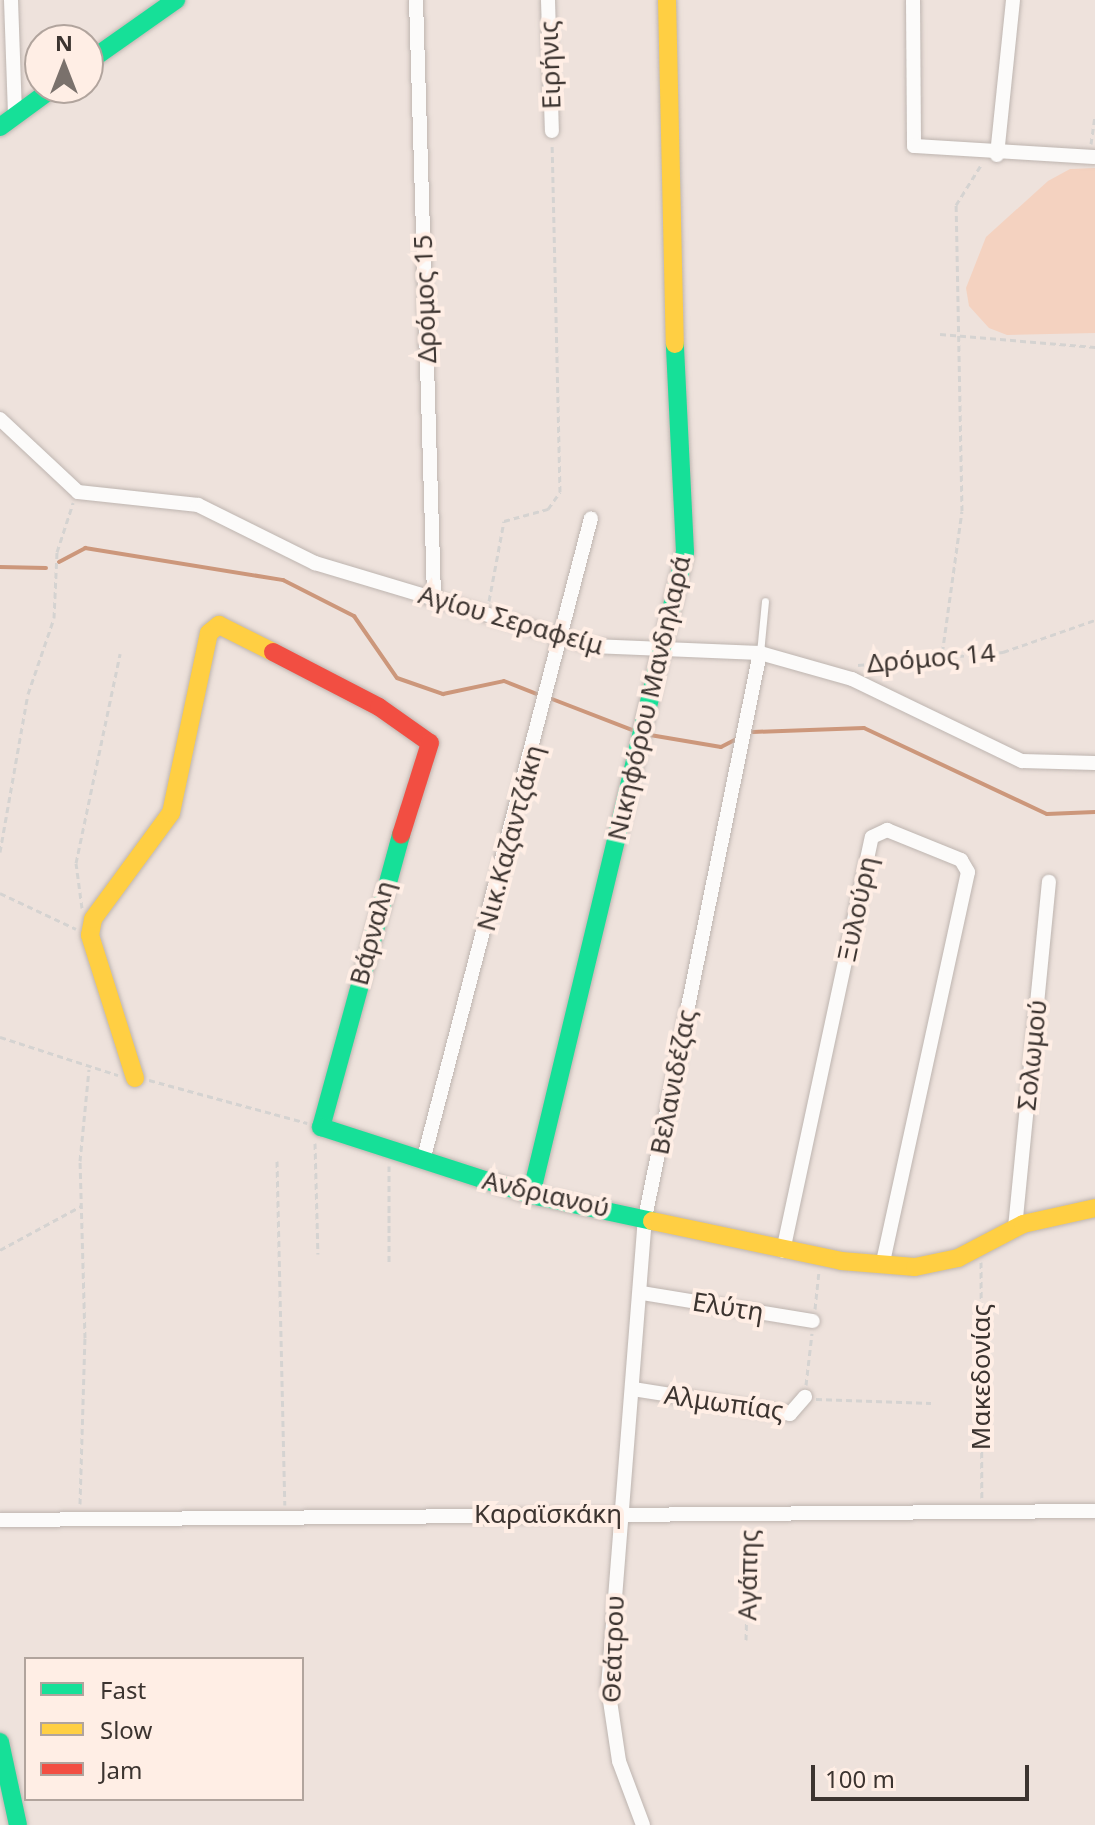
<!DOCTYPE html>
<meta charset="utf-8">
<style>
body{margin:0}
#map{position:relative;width:1095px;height:1825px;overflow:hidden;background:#eee2dc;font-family:"Noto Sans",sans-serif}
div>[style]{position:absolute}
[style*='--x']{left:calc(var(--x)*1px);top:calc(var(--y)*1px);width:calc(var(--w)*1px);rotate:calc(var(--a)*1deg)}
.green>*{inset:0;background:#f4d2c0}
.stream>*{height:4px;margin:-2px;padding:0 2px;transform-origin:2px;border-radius:2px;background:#cc977b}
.path>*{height:3px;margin-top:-1.5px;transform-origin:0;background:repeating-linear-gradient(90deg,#d5d3d1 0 6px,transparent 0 10px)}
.roads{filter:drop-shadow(0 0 2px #beb5b0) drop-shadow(0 0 2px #beb5b0)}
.lane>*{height:7px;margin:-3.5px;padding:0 3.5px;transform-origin:3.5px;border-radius:3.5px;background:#fcfbfa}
.street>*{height:14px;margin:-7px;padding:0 7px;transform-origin:7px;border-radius:7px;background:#fcfbfa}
.fast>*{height:18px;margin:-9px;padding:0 9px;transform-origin:9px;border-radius:9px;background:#16e098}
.slow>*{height:18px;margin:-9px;padding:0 9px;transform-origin:9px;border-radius:9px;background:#ffcf43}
.jam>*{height:18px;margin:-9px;padding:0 9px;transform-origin:9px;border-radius:9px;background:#f24e42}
span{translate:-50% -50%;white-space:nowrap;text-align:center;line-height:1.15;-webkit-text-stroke:8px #ffeee5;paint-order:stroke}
.street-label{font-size:26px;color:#3c3430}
.legend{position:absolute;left:24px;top:1657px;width:280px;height:144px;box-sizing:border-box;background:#ffeee5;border:2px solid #b1a49d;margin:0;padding:10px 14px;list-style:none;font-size:24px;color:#3c3430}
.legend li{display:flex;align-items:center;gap:16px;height:40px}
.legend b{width:40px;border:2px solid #b1a49d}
.north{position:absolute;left:24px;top:24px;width:80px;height:80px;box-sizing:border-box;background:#ffeee5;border:2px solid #b1a49d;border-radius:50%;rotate:0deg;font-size:22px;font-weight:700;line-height:32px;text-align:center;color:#3c3430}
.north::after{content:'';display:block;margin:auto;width:28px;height:36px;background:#7a716c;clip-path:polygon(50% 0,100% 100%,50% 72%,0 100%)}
.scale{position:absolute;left:811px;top:1765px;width:218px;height:36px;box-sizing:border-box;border:4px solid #3c3430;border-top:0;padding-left:10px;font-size:24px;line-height:28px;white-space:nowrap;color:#3c3430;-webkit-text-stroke:6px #ffeee5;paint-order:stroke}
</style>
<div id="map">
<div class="green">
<i style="clip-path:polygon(1095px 168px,1095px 333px,1007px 335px,989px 328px,969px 306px,966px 288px,986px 237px,1048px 181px,1070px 169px)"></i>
</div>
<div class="stream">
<i style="--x:59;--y:562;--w:30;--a:-28"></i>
<i style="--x:85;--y:548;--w:201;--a:9.2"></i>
<i style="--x:283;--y:580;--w:80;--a:26.9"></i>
<i style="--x:354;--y:616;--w:75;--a:55.3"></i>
<i style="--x:397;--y:678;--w:49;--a:19.2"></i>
<i style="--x:443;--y:694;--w:62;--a:-12"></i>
<i style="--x:504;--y:681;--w:41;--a:21.5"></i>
<i style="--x:0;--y:567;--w:46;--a:1.2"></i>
<i style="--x:552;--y:699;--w:89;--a:21.1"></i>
<i style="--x:753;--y:732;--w:111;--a:-2.1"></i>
<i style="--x:864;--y:728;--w:202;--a:25.2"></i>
<i style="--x:1047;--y:814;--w:48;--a:-2.4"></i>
<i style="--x:650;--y:735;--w:72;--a:9.6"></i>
<i style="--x:721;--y:747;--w:18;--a:-27"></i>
</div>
<div class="path">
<i style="--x:1091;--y:144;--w:28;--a:-82"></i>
<i style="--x:940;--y:334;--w:156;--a:4.8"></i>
<i style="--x:489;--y:601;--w:81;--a:-79.4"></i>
<i style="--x:504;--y:521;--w:46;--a:-15.3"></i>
<i style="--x:548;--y:509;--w:21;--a:-55"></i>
<i style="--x:560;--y:492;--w:349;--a:-91.3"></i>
<i style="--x:941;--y:662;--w:152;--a:-82.1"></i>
<i style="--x:962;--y:511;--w:306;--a:-91.1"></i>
<i style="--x:956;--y:205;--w:47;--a:-58"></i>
<i style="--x:858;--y:665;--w:146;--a:-5.1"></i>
<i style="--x:1003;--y:652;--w:97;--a:-19.2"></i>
<i style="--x:0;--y:852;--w:160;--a:-80"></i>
<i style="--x:28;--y:694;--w:80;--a:-71.1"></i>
<i style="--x:54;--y:618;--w:66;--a:-87.4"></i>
<i style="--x:57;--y:552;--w:52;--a:-71.9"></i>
<i style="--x:0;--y:893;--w:84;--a:25.3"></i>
<i style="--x:82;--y:908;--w:45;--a:-97.6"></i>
<i style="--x:76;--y:863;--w:214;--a:-78.1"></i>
<i style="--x:0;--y:1037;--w:124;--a:17.9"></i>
<i style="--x:149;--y:1080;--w:164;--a:15.2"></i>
<i style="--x:315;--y:1143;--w:111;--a:88.5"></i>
<i style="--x:277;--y:1161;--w:344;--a:88.7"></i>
<i style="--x:389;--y:1166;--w:97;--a:90"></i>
<i style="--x:0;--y:1250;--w:92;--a:-28.5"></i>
<i style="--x:981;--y:1262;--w:236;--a:89.8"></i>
<i style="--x:815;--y:1309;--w:36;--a:-84"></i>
<i style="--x:806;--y:1385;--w:52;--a:-83.4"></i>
<i style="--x:816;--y:1399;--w:115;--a:2"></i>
<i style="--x:80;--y:1504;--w:166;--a:-88.3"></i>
<i style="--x:85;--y:1338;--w:177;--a:-91.6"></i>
<i style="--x:80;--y:1161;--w:92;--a:-84.4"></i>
<i style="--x:746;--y:1640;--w:112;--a:-88.5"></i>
</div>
<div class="roads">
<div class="lane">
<i style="--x:760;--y:653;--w:52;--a:-84.5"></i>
</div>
<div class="street">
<i style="--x:11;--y:0;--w:116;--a:88"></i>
<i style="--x:416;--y:0;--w:597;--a:88.27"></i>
<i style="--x:548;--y:0;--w:131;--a:88.3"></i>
<i style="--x:913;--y:0;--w:146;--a:89.6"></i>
<i style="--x:914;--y:146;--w:181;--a:3.5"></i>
<i style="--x:997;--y:155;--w:156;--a:-84.1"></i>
<i style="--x:0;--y:419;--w:107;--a:43.1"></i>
<i style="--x:78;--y:492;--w:121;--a:6.2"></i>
<i style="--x:198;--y:505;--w:131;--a:26.4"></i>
<i style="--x:315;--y:563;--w:289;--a:16.7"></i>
<i style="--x:592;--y:646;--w:168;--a:2.4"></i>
<i style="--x:760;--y:653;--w:96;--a:15.8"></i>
<i style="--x:852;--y:679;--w:189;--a:25.8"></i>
<i style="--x:1022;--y:761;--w:73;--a:1.6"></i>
<i style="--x:424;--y:1157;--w:660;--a:-75.35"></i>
<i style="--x:1015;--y:1228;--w:348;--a:-84.4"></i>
<i style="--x:783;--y:1251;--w:423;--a:-77.9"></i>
<i style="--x:872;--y:837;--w:17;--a:-25"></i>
<i style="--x:887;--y:830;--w:80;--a:22.1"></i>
<i style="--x:961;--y:860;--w:14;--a:60"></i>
<i style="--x:968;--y:872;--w:402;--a:102.3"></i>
<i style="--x:642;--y:1293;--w:173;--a:9.3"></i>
<i style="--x:633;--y:1389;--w:159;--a:9"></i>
<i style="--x:790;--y:1414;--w:23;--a:-49"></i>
<i style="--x:0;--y:1520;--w:1095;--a:-0.47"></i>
<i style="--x:643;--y:1825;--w:68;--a:-110.6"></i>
<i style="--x:619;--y:1761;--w:75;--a:-98.5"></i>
<i style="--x:608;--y:1687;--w:470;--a:-85.5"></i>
<i style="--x:645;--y:1218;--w:577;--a:-78.5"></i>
</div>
<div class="fast">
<i style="--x:88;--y:62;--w:108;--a:-35.2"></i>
<i style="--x:0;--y:127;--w:66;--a:-36.3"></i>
<i style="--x:401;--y:835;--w:303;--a:105.3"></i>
<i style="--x:321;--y:1127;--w:221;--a:17.9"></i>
<i style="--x:531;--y:1195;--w:124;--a:12.1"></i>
<i style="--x:531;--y:1195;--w:661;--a:-76.53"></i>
<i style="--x:685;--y:552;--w:208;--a:-92.8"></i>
<i style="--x:0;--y:1742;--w:85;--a:77.8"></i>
</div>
<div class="slow">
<i style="--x:667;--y:0;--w:344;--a:88.7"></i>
<i style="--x:135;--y:1078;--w:150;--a:-107.5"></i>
<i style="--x:90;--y:935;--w:16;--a:-79"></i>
<i style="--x:93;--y:919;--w:132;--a:-53.7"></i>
<i style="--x:171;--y:813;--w:184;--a:-78.1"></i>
<i style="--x:209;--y:633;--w:13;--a:-39"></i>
<i style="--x:219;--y:625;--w:60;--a:26.6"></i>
<i style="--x:652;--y:1221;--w:193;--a:11.9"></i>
<i style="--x:841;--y:1261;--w:74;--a:4.6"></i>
<i style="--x:915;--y:1267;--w:44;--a:-11.8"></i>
<i style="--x:958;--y:1258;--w:73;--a:-27.6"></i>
<i style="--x:1023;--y:1224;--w:74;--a:-12.5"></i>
</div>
<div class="jam">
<i style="--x:273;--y:652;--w:119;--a:27.4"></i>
<i style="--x:379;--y:707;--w:62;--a:35.2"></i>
<i style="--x:430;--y:743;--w:96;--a:107.5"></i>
</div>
</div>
<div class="street-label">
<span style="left:550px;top:65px;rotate:-92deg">Ειρήνις</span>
<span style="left:425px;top:299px;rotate:-92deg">Δρόμος 15</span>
<span style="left:511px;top:620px;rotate:16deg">Αγίου Σεραφείμ</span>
<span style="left:931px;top:658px;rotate:-5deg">Δρόμος 14</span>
<span style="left:649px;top:698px;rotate:-77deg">Νικηφόρου Μανδηλαρά</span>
<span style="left:510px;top:838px;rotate:-75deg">Νικ.Καζαντζάκη</span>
<span style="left:857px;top:909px;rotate:-78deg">Ξυλούρη</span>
<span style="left:372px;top:933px;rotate:-75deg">Βάρναλη</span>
<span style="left:1032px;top:1055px;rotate:-84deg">Σολωμού</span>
<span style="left:673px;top:1082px;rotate:-79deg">Βελανιδέζας</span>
<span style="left:546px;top:1194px;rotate:13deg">Ανδριανού</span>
<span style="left:728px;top:1307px;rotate:9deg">Ελύτη</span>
<span style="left:981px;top:1377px;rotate:-90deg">Μακεδονίας</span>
<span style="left:724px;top:1403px;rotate:8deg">Αλμωπίας</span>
<span style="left:548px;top:1514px">Καραϊσκάκη</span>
<span style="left:748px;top:1575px;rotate:-89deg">Αγάπης</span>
<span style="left:613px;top:1649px;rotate:-88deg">Θεάτρου</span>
</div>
<ul class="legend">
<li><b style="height:10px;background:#16e098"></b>Fast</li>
<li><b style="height:10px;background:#ffcf43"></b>Slow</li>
<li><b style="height:10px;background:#f24e42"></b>Jam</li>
</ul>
<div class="north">N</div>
<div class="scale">100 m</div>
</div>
